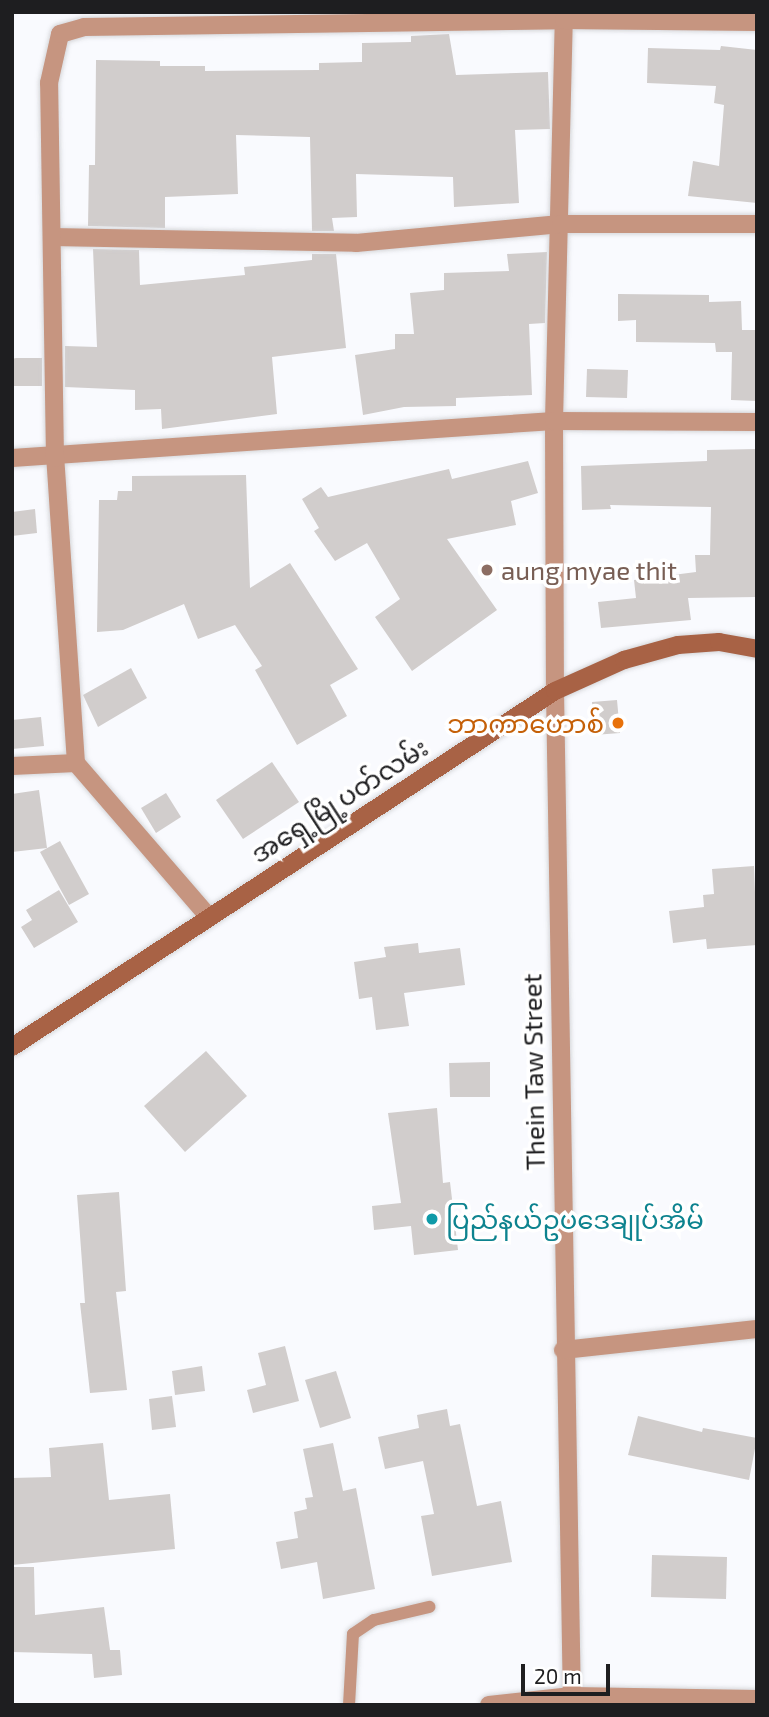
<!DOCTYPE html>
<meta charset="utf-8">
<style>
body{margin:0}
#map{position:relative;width:769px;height:1717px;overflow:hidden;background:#f9fafe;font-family:"Exo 2","Noto Sans Myanmar",sans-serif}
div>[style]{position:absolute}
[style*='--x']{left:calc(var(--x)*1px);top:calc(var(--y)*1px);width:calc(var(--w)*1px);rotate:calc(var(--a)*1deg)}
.building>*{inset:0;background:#d1cdcc}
.roads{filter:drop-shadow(0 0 2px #d6d7da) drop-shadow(0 0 2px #d6d7da)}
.lane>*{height:12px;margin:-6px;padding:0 6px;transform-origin:6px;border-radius:6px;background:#c69580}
.street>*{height:18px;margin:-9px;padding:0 9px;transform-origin:9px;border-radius:9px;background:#c69580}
.secondary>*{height:18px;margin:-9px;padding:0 9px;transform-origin:9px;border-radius:9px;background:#a86245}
.dots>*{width:19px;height:19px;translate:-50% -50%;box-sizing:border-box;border:4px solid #fff;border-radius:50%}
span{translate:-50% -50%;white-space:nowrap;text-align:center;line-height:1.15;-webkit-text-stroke:7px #fff;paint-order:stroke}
.education-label{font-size:26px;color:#785e54}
.left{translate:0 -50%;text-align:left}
.food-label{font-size:26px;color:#c56008}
.right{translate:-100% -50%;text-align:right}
.street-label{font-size:26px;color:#1e1e20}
.culture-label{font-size:26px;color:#0d838f}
.frame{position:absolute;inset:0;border:14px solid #1e1e20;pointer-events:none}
.scale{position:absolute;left:521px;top:1664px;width:89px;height:32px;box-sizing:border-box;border:4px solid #1e1e20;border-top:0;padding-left:9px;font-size:21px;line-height:24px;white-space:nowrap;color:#1e1e20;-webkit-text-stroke:5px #fff;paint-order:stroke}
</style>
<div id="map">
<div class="building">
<i style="clip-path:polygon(449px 34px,456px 75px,548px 72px,550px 129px,515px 130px,519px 203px,454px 207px,453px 177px,356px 174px,357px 217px,332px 218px,334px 231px,312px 231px,310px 137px,236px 135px,238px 194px,165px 197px,165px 228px,88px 226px,89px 165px,95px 165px,96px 60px,160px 61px,160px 66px,205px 66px,205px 71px,319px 70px,319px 63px,362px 62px,362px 43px,411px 42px,411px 36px)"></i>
<i style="clip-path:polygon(721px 46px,757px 50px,757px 203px,688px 196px,693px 161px,719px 166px,724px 105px,714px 103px,716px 86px,647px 83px,648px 48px,720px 50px)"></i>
<i style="clip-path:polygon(93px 249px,139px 250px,140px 285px,245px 275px,244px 267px,312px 260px,312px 254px,336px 254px,346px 348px,272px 357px,277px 414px,162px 429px,161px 409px,135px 410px,135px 390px,65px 387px,65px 346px,97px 347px)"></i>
<i style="clip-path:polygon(547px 252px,545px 323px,529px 324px,532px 395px,456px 398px,456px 406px,404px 407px,363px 415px,355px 355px,395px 349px,395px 334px,414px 334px,410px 293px,444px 290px,444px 273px,509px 271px,507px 254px)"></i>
<i style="clip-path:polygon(618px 294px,709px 295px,709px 302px,741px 301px,742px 330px,757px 330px,757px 401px,731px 400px,732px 352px,716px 352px,715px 343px,636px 342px,636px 320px,618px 321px)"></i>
<i style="clip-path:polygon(16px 358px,42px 358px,42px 386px,12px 386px,12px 359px)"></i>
<i style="clip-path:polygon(587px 369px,628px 370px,627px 398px,586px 397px)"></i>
<i style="clip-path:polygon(757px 449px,757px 597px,688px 598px,691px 620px,601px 628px,598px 602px,636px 598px,634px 580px,696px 572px,695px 555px,710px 555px,711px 507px,610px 505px,611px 509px,582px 510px,581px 466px,707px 461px,707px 450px)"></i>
<i style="clip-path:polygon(528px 461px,538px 493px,511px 501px,516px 525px,447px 539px,497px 610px,412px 671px,375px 617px,400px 599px,367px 543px,335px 561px,314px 531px,319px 528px,302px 499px,321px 487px,328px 497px,449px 469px,452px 479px)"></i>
<i style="clip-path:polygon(246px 475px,250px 588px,290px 563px,358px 669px,330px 685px,347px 716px,297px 745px,255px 670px,262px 666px,235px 625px,198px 639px,184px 604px,123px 630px,97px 632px,99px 500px,117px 500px,118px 491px,132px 491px,132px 476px)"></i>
<i style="clip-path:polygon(35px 509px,37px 533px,12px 536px,12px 512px)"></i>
<i style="clip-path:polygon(131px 668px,147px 698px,98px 727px,83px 695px)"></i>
<i style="clip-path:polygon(617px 700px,620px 733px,594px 735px,592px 702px)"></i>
<i style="clip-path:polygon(41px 717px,44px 746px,12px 749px,12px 720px)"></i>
<i style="clip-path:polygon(272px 762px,299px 802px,243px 839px,216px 800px)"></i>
<i style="clip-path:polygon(39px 790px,47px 848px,12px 852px,12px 794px)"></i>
<i style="clip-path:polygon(166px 793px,181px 817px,156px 833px,141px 808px)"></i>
<i style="clip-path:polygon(60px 841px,89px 894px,69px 905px,40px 852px)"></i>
<i style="clip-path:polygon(754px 866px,757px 945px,707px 949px,706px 939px,673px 943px,669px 911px,704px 907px,703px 895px,714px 894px,712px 869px)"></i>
<i style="clip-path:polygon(59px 890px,78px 922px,34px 948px,21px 927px,32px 920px,26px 910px)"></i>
<i style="clip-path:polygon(418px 943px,419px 953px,460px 948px,465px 985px,404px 993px,409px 1026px,376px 1030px,372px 997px,359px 999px,354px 962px,386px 957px,384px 947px)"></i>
<i style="clip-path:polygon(206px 1051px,247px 1096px,185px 1152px,144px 1106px)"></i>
<i style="clip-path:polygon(490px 1062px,490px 1097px,450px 1097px,449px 1063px)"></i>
<i style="clip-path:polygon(437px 1108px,443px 1183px,450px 1182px,458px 1250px,414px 1255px,411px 1226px,374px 1230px,372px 1206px,401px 1203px,388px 1113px)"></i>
<i style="clip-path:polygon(119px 1192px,126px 1291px,116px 1292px,127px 1390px,90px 1393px,80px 1303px,85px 1303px,77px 1195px)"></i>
<i style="clip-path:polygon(285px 1346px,299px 1401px,253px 1413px,247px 1390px,266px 1385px,258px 1353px)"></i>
<i style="clip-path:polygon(202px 1366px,205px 1391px,175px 1395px,172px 1371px)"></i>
<i style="clip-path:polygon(336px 1371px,351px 1418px,320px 1428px,305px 1380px)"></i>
<i style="clip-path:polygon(172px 1396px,176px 1427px,152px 1430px,149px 1399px)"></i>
<i style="clip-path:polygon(447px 1409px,450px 1426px,460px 1424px,477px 1506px,501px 1501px,512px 1562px,432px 1576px,421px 1516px,434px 1514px,423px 1461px,385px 1469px,378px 1437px,419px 1428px,417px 1415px)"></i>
<i style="clip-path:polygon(638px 1416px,702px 1432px,703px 1428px,757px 1438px,749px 1480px,628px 1455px)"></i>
<i style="clip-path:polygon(103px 1443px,109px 1500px,170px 1494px,175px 1549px,12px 1565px,12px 1478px,51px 1477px,49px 1448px)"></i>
<i style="clip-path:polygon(333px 1443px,343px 1491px,356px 1488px,375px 1589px,323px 1599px,317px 1562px,281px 1569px,276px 1542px,298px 1538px,294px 1512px,307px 1509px,305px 1498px,313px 1497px,303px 1449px)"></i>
<i style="clip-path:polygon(652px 1555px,727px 1557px,726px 1599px,651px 1597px)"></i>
<i style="clip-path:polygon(12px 1567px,34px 1567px,35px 1615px,104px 1607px,110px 1650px,120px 1650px,122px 1675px,94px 1678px,92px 1654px,12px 1652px)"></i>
</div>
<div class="roads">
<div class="lane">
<i style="--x:349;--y:1705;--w:71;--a:-86.8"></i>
<i style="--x:353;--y:1634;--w:25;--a:-34"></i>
<i style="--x:374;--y:1620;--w:57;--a:-13.3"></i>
</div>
<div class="street">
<i style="--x:564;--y:12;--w:409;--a:91.4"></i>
<i style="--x:554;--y:421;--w:270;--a:89.8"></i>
<i style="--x:555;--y:691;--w:1014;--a:89.04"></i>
<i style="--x:52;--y:237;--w:304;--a:1.1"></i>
<i style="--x:356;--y:243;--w:206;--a:-5.3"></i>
<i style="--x:561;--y:224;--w:196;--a:0"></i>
<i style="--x:12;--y:458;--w:543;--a:-3.91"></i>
<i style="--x:554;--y:421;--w:203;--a:0.3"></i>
<i style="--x:12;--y:766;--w:64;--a:-2.7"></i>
<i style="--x:208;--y:916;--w:202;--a:-130.8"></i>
<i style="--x:76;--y:763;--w:306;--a:-93.9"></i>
<i style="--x:55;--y:458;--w:375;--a:-90.9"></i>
<i style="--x:49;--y:83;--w:50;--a:-77.3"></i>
<i style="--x:60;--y:34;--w:25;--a:-16"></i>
<i style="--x:84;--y:27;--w:480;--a:-0.8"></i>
<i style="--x:564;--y:20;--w:193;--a:0.6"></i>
<i style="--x:563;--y:1350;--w:195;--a:-6.2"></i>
<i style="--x:489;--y:1705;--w:83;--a:-6.2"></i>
<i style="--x:572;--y:1696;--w:185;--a:0.9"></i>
</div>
<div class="secondary">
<i style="--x:12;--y:1047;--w:649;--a:-33.25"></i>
<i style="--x:555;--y:691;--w:76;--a:-24.2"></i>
<i style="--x:624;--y:660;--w:56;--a:-15.5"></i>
<i style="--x:678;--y:645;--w:41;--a:-4.2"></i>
<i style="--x:719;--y:642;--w:39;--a:10"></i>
</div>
</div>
<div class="dots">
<i style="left:487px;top:570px;background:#8d6e63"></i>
<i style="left:618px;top:723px;background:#e8710a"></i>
<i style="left:432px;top:1219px;background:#0f9aa8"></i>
</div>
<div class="education-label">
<span class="left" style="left:501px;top:570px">aung myae thit</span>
</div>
<div class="food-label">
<span class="right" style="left:604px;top:723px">ဘာကာဟောစ်</span>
</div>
<div class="street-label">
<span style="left:339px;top:800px;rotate:-33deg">အရှေ့မြို့ပတ်လမ်း</span>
<span style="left:533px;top:1072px;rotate:-91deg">Thein Taw Street</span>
</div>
<div class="culture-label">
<span class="left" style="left:446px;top:1219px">ပြည်နယ်ဥပဒေချုပ်အိမ်</span>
</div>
<div class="frame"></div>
<div class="scale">20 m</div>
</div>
